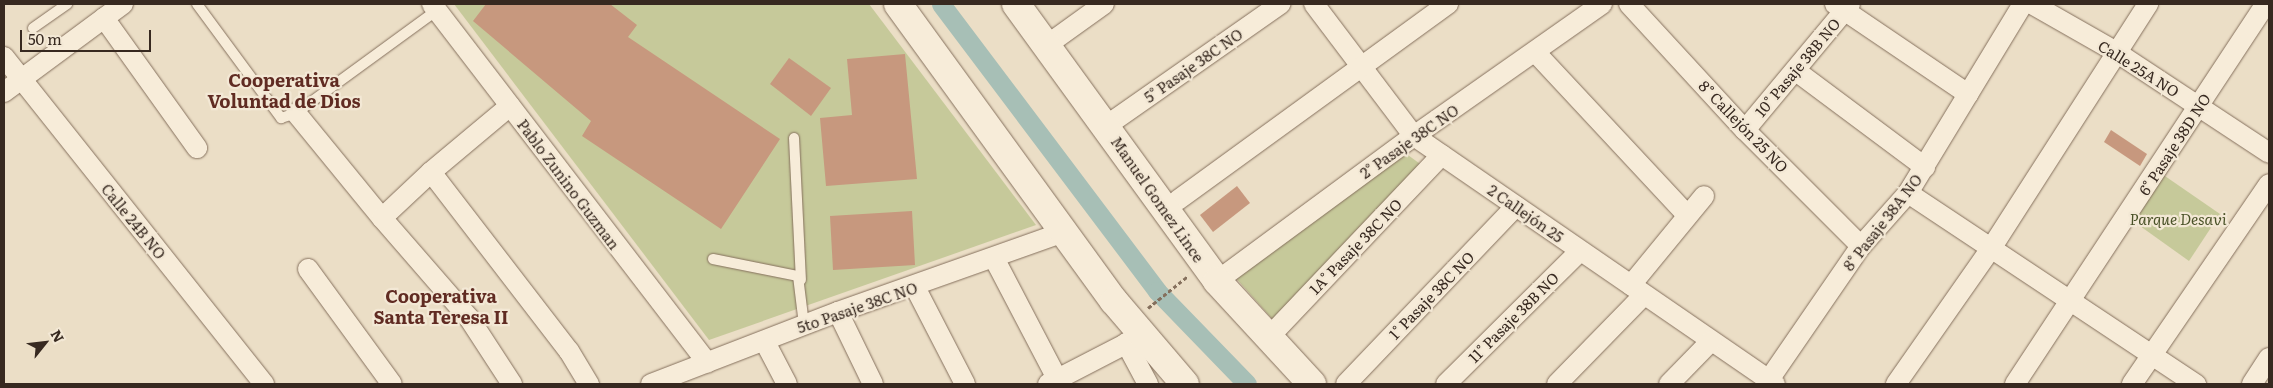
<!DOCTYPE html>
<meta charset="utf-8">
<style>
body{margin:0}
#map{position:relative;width:2273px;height:388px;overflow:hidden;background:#ebdec6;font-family:Literata,serif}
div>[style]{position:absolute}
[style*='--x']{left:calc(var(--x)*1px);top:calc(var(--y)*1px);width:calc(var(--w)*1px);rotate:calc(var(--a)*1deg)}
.green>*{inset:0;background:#c6c99a}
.canal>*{height:19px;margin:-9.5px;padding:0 9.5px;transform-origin:9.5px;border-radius:9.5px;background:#a7bfb6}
.building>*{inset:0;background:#c7987e}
.path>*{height:3px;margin-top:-1.5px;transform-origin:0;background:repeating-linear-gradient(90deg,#85705d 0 4px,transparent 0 6.5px)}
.roads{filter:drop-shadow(0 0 1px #85705d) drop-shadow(0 0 1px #85705d)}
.lane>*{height:10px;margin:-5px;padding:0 5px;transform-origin:5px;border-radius:5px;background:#f7ecd9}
.street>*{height:20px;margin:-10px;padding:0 10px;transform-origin:10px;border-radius:10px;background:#f7ecd9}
.secondary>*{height:28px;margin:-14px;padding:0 14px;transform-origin:14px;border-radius:14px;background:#f7ecd9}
span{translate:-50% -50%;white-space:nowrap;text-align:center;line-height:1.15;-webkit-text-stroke:4.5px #f3e8d5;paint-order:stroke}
.street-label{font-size:15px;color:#372920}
.park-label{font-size:15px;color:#4a5228;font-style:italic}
.quarter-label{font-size:18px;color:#602b22;font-weight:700}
.frame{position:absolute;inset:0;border:5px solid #372920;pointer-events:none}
.north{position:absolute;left:20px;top:318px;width:50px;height:50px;-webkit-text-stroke:4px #f3e8d5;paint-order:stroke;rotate:61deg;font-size:14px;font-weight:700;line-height:20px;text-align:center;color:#372920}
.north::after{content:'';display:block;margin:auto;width:18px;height:22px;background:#372920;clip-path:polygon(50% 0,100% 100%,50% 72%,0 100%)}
.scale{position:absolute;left:20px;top:30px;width:131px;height:22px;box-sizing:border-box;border:2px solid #372920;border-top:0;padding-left:6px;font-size:15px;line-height:18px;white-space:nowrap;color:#372920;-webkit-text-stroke:4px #f3e8d5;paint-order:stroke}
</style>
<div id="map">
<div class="green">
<i style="clip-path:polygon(454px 4px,869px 4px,1036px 225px,709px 340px)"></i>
<i style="clip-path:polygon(1401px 150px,1423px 166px,1275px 322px,1234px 276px)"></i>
<i style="clip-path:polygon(2162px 174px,2220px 214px,2189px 261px,2133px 221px)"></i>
</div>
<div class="canal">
<i style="--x:941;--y:4;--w:359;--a:53"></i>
<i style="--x:1157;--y:291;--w:129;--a:45.9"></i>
</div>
<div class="building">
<i style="clip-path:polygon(486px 4px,610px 4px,637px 25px,628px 37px,780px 139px,721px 229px,582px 136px,591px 121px,473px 21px)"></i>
<i style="clip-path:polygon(905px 54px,917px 179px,826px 186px,820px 118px,852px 115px,847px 59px)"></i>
<i style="clip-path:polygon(789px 58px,831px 88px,811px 116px,770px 84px)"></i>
<i style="clip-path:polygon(2111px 130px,2147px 154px,2140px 166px,2104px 142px)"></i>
<i style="clip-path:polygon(1237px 186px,1250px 203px,1213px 232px,1200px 215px)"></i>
<i style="clip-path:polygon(912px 211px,915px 265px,833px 270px,830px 216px)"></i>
</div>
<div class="path">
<i style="--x:1148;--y:308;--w:51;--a:-38.7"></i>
</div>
<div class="roads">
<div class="lane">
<i style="--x:197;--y:4;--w:142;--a:53.6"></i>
<i style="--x:281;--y:118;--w:16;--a:-18"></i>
<i style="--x:296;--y:113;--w:175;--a:-36.1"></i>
<i style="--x:33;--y:28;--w:42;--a:-35.2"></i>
<i style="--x:794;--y:138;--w:142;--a:87.2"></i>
<i style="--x:713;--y:259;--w:87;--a:11.3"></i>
<i style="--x:798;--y:276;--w:49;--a:83"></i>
</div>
<div class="street">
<i style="--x:432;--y:4;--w:452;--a:52.5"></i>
<i style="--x:1314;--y:4;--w:166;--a:52.9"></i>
<i style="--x:1414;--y:136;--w:438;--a:34.5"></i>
<i style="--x:1629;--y:4;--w:171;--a:47.4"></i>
<i style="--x:1745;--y:130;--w:164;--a:45"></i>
<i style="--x:1835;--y:4;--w:161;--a:34.1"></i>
<i style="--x:2032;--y:4;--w:97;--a:29.7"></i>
<i style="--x:2116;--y:52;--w:183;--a:33.4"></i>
<i style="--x:104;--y:18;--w:160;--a:54.4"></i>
<i style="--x:1047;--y:45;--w:70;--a:-35.7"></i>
<i style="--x:1536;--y:53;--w:221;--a:47"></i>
<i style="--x:4;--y:57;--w:418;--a:51.5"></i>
<i style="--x:1796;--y:71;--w:161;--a:36.7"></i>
<i style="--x:4;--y:92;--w:148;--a:-36.5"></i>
<i style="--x:296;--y:113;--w:136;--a:50.7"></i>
<i style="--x:382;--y:218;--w:133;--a:49"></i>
<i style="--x:469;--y:318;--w:79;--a:56.9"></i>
<i style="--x:1106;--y:126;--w:213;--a:-35"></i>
<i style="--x:1745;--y:130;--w:164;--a:-50.2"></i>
<i style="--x:431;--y:172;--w:226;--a:52.4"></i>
<i style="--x:569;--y:351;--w:39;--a:59"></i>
<i style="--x:1908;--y:193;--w:346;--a:33.6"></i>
<i style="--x:1178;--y:200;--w:334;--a:-36"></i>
<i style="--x:382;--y:218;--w:67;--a:-43.2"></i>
<i style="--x:431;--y:172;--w:103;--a:-39.9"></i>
<i style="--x:994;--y:258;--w:142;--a:62.4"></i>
<i style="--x:308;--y:269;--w:142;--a:53.9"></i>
<i style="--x:1217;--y:281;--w:245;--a:-36.4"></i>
<i style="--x:1414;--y:136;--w:230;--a:-35.1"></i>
<i style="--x:1631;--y:285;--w:115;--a:-50.6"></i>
<i style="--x:915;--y:287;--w:109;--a:62.7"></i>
<i style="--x:838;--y:312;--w:80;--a:64.1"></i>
<i style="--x:1269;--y:337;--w:251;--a:-46.5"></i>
<i style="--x:765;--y:342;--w:47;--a:62.4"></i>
<i style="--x:1126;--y:343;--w:47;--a:61.8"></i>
<i style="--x:651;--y:384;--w:200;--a:-21.1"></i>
<i style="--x:838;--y:312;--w:240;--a:-19.5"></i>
<i style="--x:1048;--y:384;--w:107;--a:-27.3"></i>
<i style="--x:1346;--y:384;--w:246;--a:-46.3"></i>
<i style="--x:1446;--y:384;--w:189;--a:-44.8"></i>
<i style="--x:1557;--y:384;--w:123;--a:-45.7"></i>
<i style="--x:1669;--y:384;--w:60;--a:-45.7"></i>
<i style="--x:1766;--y:384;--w:168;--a:-55.5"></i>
<i style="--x:1861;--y:246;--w:71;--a:-48.4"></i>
<i style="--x:1908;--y:193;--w:221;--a:-58.7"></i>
<i style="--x:1896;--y:384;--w:167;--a:-55"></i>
<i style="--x:1992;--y:247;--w:289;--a:-57.3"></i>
<i style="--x:2015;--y:384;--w:455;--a:-56.6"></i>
<i style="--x:2132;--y:384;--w:242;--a:-55.6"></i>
<i style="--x:2252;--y:384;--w:31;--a:-57"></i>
</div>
<div class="secondary">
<i style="--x:898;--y:4;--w:367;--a:54"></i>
<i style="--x:1114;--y:301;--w:109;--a:49.5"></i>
<i style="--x:1016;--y:4;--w:342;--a:54"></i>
<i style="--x:1217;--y:281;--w:140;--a:47.3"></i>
</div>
</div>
<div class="street-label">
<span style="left:1193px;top:65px;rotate:-35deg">5° Pasaje 38C NO</span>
<span style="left:1797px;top:67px;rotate:-50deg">10° Pasaje 38B NO</span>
<span style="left:2139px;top:68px;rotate:32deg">Calle 25A NO</span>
<span style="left:1744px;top:126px;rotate:46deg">8° Callejón 25 NO</span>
<span style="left:1409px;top:141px;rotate:-35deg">2° Pasaje 38C NO</span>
<span style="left:2174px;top:144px;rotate:-57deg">6° Pasaje 38D NO</span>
<span style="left:569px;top:184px;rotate:53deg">Pablo Zunino Guzman</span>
<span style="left:1158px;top:199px;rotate:55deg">Manuel Gomez Lince</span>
<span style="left:1526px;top:213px;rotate:35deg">2 Callejón 25</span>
<span style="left:134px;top:221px;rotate:51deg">Calle 24B NO</span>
<span style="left:1882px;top:222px;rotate:-52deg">8° Pasaje 38A NO</span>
<span style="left:1355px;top:246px;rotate:-46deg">1A° Pasaje 38C NO</span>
<span style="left:1431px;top:295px;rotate:-46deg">1° Pasaje 38C NO</span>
<span style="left:857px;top:307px;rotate:-19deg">5to Pasaje 38C NO</span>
<span style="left:1513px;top:317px;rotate:-45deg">11° Pasaje 38B NO</span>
</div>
<div class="park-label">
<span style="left:2178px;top:219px">Parque Desavi</span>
</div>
<div class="quarter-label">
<span style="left:284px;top:91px">Cooperativa<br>Voluntad de Dios</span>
<span style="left:441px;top:307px">Cooperativa<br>Santa Teresa II</span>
</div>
<div class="frame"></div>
<div class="north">N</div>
<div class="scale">50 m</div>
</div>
